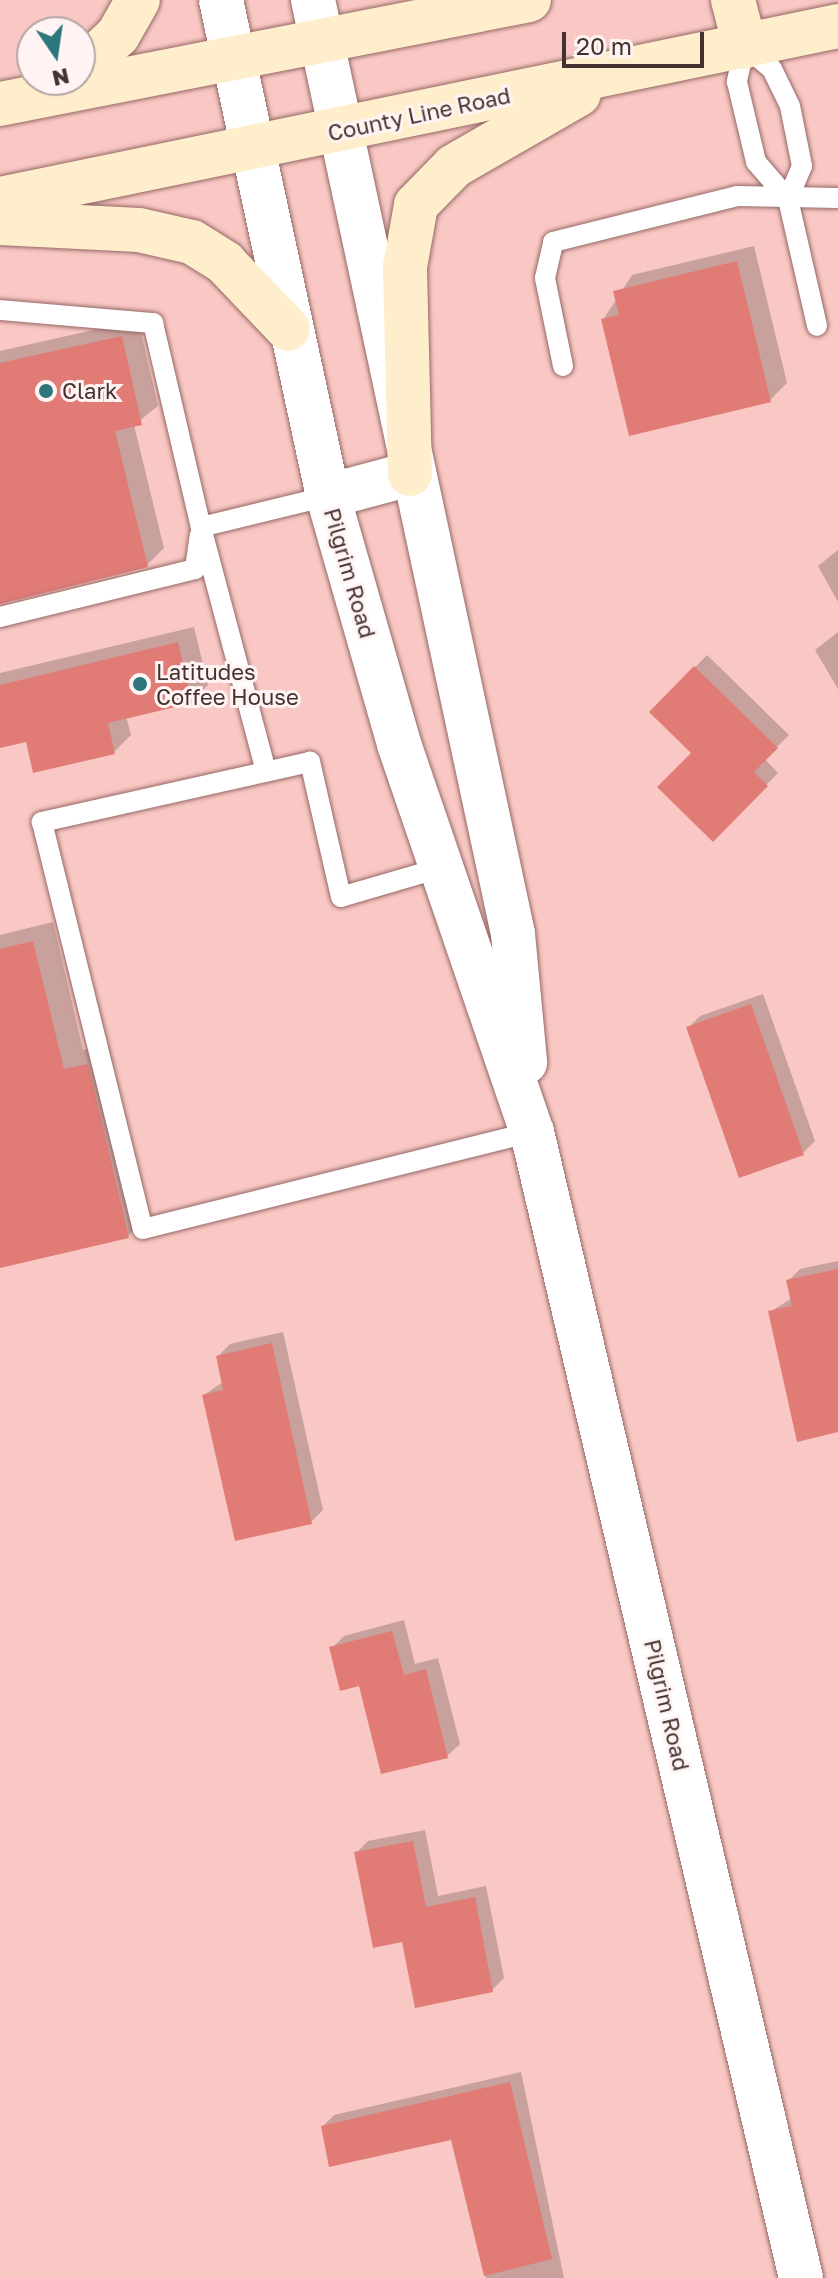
<!DOCTYPE html>
<style>
body{margin:0}
#map{position:relative;width:838px;height:2278px;overflow:hidden;background:#fac8c4;font-family:"Golos Text",sans-serif}
div>[style]{position:absolute}
[style*='--x']{left:calc(var(--x)*1px);top:calc(var(--y)*1px);width:calc(var(--w)*1px);rotate:calc(var(--a)*1deg)}
.shadow>*{inset:0;background:#0003}
.building>*{inset:0;background:#e17b76}
.roads{filter:drop-shadow(0 0 2px #946865) drop-shadow(0 0 2px #946865)}
.service>*{height:20px;margin:-10px;padding:0 10px;transform-origin:10px;border-radius:10px;background:#fff}
.tertiary>*{height:44px;margin:-22px;padding:0 22px;transform-origin:22px;border-radius:22px;background:#fff}
.secondary>*{height:44px;margin:-22px;padding:0 22px;transform-origin:22px;border-radius:22px;background:#feeecc}
.dots>*{width:22px;height:22px;translate:-50% -50%;box-sizing:border-box;border:4px solid #fff4f3;border-radius:50%}
span{translate:-50% -50%;white-space:nowrap;text-align:center;line-height:1.15;-webkit-text-stroke:6px #fff4f3;paint-order:stroke}
.street-label{font-size:22px;color:#453230}
.poi-label{font-size:22px;color:#453230}
.left{translate:0 -50%;text-align:left}
.north{position:absolute;left:16px;top:16px;width:80px;height:80px;box-sizing:border-box;background:#fff4f3;border:2px solid #b5a6a5;border-radius:50%;rotate:167deg;font-size:22px;font-weight:700;line-height:32px;text-align:center;color:#453230}
.north::after{content:'';display:block;margin:auto;width:28px;height:36px;background:#2d767d;clip-path:polygon(50% 0,100% 100%,50% 72%,0 100%)}
.scale{position:absolute;left:562px;top:32px;width:142px;height:36px;box-sizing:border-box;border:4px solid #453230;border-top:0;padding-left:10px;font-size:24px;line-height:28px;white-space:nowrap;color:#453230;-webkit-text-stroke:6px #fff4f3;paint-order:stroke}
</style>
<div id="map">
<div class="shadow">
<i style="clip-path:polygon(754px 246px,787px 383px,770px 400px,603px 320px,632px 275px)"></i>
<i style="clip-path:polygon(138px 320px,158px 406px,134px 425px,164px 548px,147px 565px,0 602px,0 351px)"></i>
<i style="clip-path:polygon(838px 550px,838px 602px,818px 566px)"></i>
<i style="clip-path:polygon(194px 627px,208px 685px,191px 701px,126px 716px,131px 735px,114px 752px,27px 739px,0 746px,0 673px)"></i>
<i style="clip-path:polygon(838px 632px,838px 689px,815px 650px)"></i>
<i style="clip-path:polygon(707px 655px,789px 735px,765px 759px,778px 773px,713px 839px,694px 753px,652px 712px)"></i>
<i style="clip-path:polygon(53px 922px,83px 1050px,108px 1045px,148px 1216px,128px 1236px,0 1266px,0 935px)"></i>
<i style="clip-path:polygon(763px 994px,815px 1141px,803px 1153px,688px 1028px,700px 1016px)"></i>
<i style="clip-path:polygon(838px 1261px,838px 1430px,770px 1312px,792px 1298px,788px 1281px,800px 1269px)"></i>
<i style="clip-path:polygon(283px 1332px,323px 1510px,311px 1522px,204px 1395px,223px 1382px,218px 1356px,230px 1344px)"></i>
<i style="clip-path:polygon(404px 1620px,415px 1664px,438px 1658px,460px 1744px,447px 1756px,361px 1683px,332px 1648px,344px 1636px)"></i>
<i style="clip-path:polygon(425px 1830px,438px 1896px,486px 1886px,504px 1978px,492px 1990px,356px 1853px,368px 1841px)"></i>
<i style="clip-path:polygon(521px 2072px,564px 2278px,486px 2278px,453px 2138px,323px 2126px,334px 2115px)"></i>
</div>
<div class="building">
<i style="clip-path:polygon(737px 261px,771px 402px,629px 436px,601px 319px,619px 315px,613px 291px)"></i>
<i style="clip-path:polygon(122px 336px,142px 425px,115px 431px,148px 567px,0 604px,0 363px)"></i>
<i style="clip-path:polygon(178px 642px,192px 703px,108px 723px,115px 754px,33px 773px,26px 742px,0 748px,0 685px)"></i>
<i style="clip-path:polygon(694px 666px,778px 748px,754px 772px,768px 786px,713px 842px,657px 787px,691px 753px,649px 712px)"></i>
<i style="clip-path:polygon(33px 941px,64px 1069px,88px 1064px,129px 1238px,0 1268px,0 949px)"></i>
<i style="clip-path:polygon(751px 1004px,804px 1155px,739px 1178px,686px 1027px)"></i>
<i style="clip-path:polygon(838px 1269px,838px 1432px,797px 1442px,768px 1311px,792px 1306px,786px 1280px)"></i>
<i style="clip-path:polygon(272px 1343px,312px 1524px,235px 1541px,202px 1395px,223px 1390px,216px 1356px)"></i>
<i style="clip-path:polygon(392px 1631px,404px 1675px,426px 1669px,448px 1758px,381px 1774px,359px 1686px,340px 1691px,329px 1647px)"></i>
<i style="clip-path:polygon(413px 1841px,426px 1907px,475px 1897px,493px 1992px,415px 2008px,402px 1942px,373px 1948px,354px 1852px)"></i>
<i style="clip-path:polygon(510px 2082px,552px 2259px,484px 2276px,451px 2140px,329px 2167px,321px 2126px)"></i>
</div>
<div class="roads">
<div class="service">
<i style="--x:788;--y:199;--w:36;--a:-67"></i>
<i style="--x:802;--y:166;--w:61;--a:-101.3"></i>
<i style="--x:790;--y:106;--w:41;--a:-115.9"></i>
<i style="--x:772;--y:69;--w:35;--a:-140"></i>
<i style="--x:745;--y:46;--w:37;--a:103"></i>
<i style="--x:737;--y:82;--w:82;--a:76.6"></i>
<i style="--x:756;--y:162;--w:49;--a:49.1"></i>
<i style="--x:788;--y:199;--w:130;--a:77.1"></i>
<i style="--x:0;--y:310;--w:154;--a:4.9"></i>
<i style="--x:153;--y:323;--w:210;--a:76.8"></i>
<i style="--x:201;--y:527;--w:131;--a:-13.7"></i>
<i style="--x:563;--y:366;--w:90;--a:-101.6"></i>
<i style="--x:545;--y:278;--w:37;--a:-77"></i>
<i style="--x:553;--y:242;--w:190;--a:-14"></i>
<i style="--x:737;--y:196;--w:101;--a:1.1"></i>
<i style="--x:201;--y:527;--w:253;--a:75.1"></i>
<i style="--x:0;--y:617;--w:201;--a:-13.8"></i>
<i style="--x:195;--y:569;--w:34;--a:-82"></i>
<i style="--x:440;--y:868;--w:103;--a:163.7"></i>
<i style="--x:341;--y:897;--w:139;--a:-102.9"></i>
<i style="--x:310;--y:762;--w:275;--a:167.4"></i>
<i style="--x:42;--y:822;--w:419;--a:76.1"></i>
<i style="--x:143;--y:1229;--w:401;--a:-14"></i>
</div>
<div class="tertiary">
<i style="--x:221;--y:0;--w:507;--a:77.83"></i>
<i style="--x:328;--y:496;--w:258;--a:74"></i>
<i style="--x:399;--y:744;--w:410;--a:71.1"></i>
<i style="--x:532;--y:1132;--w:1177;--a:76.79"></i>
<i style="--x:313;--y:0;--w:955;--a:77.91"></i>
<i style="--x:513;--y:934;--w:129;--a:84.6"></i>
<i style="--x:328;--y:496;--w:85;--a:-15"></i>
</div>
<div class="secondary">
<i style="--x:733;--y:0;--w:48;--a:75.4"></i>
<i style="--x:80;--y:71;--w:52;--a:-43.5"></i>
<i style="--x:118;--y:35;--w:40;--a:-60.3"></i>
<i style="--x:0;--y:104;--w:539;--a:-11.12"></i>
<i style="--x:0;--y:199;--w:856;--a:-11.66"></i>
<i style="--x:0;--y:223;--w:139;--a:2.9"></i>
<i style="--x:139;--y:230;--w:54;--a:12.8"></i>
<i style="--x:192;--y:242;--w:39;--a:32"></i>
<i style="--x:225;--y:263;--w:91;--a:46.3"></i>
<i style="--x:410;--y:474;--w:207;--a:-91.4"></i>
<i style="--x:405;--y:267;--w:63;--a:-79.9"></i>
<i style="--x:416;--y:205;--w:54;--a:-45.7"></i>
<i style="--x:454;--y:166;--w:144;--a:-29.9"></i>
</div>
</div>
<div class="dots">
<i style="left:46px;top:391px;background:#2d767d"></i>
<i style="left:140px;top:684px;background:#2d767d"></i>
</div>
<div class="street-label">
<span style="left:419px;top:114px;rotate:-12deg">County Line Road</span>
<span style="left:350px;top:573px;rotate:74deg">Pilgrim Road</span>
<span style="left:667px;top:1705px;rotate:77deg">Pilgrim Road</span>
</div>
<div class="poi-label">
<span class="left" style="left:62px;top:391px">Clark</span>
<span class="left" style="left:156px;top:684px">Latitudes<br>Coffee House</span>
</div>
<div class="north">N</div>
<div class="scale">20 m</div>
</div>
